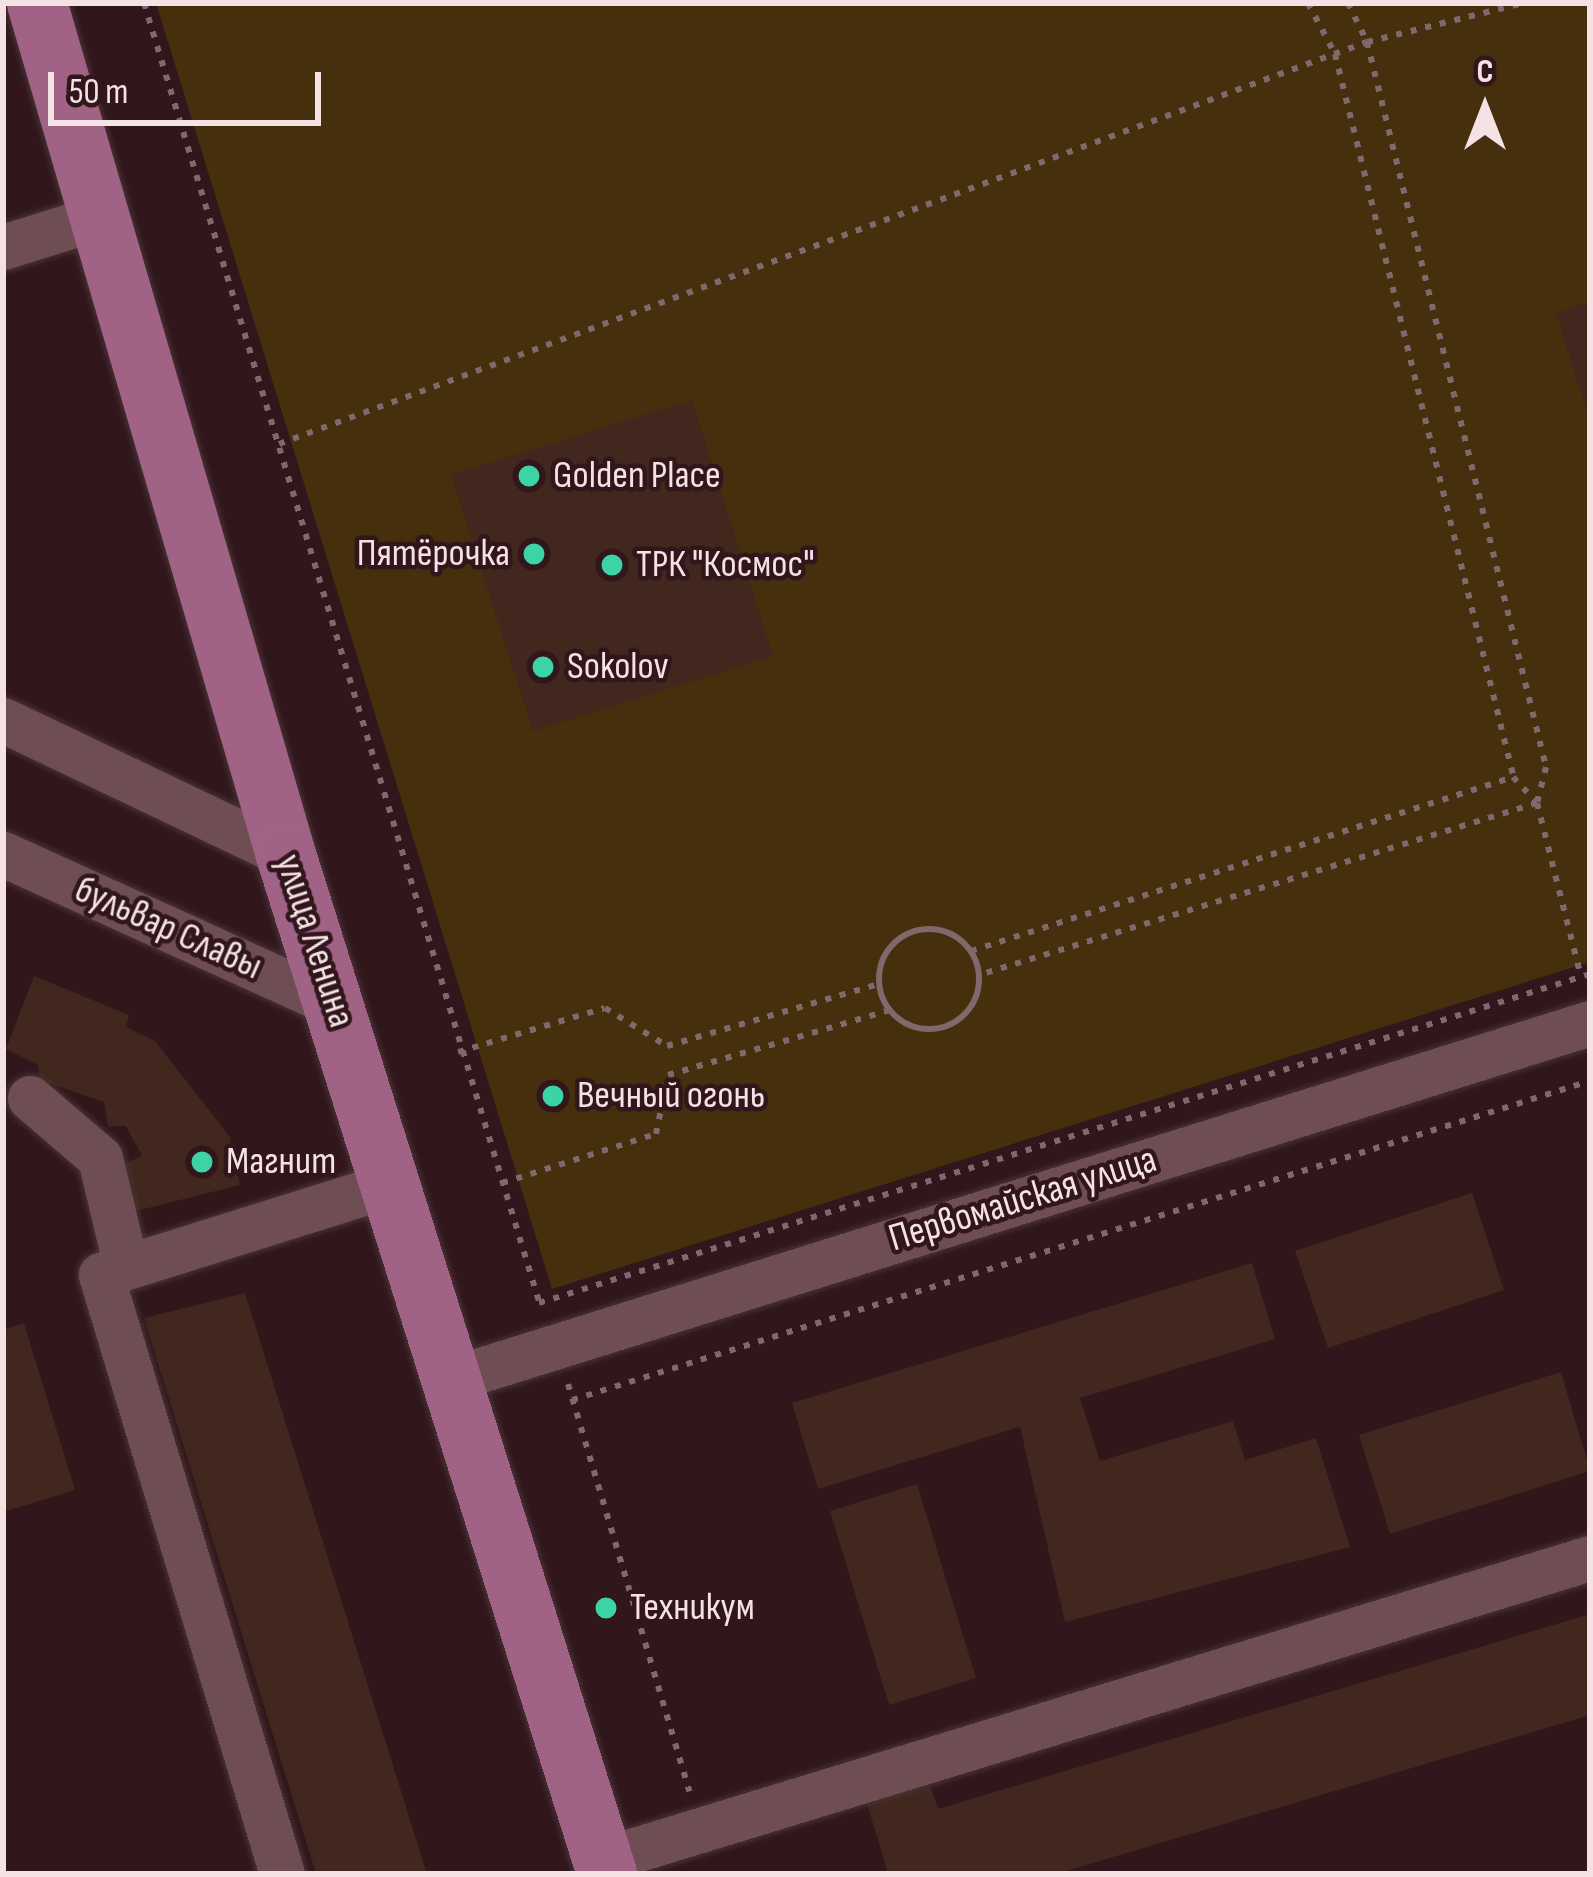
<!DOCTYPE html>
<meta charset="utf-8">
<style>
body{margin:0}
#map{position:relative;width:1593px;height:1877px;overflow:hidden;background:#31161b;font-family:"Sofia Sans Condensed",sans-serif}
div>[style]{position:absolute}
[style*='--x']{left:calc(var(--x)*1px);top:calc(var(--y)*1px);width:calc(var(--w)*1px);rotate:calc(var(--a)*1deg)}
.green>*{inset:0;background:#462f0c}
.building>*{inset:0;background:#41271d}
.path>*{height:6px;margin-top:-3px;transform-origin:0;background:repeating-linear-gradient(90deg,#80686c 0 6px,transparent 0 15px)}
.path>.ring{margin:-3px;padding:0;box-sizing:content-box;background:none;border:6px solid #80686c;border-radius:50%}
.roads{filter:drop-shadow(0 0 3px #483337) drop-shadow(0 0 3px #483337)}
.minor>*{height:45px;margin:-22.5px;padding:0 22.5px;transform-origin:22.5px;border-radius:22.5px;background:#6e4e52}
.major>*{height:60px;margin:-30px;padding:0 30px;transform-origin:30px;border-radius:30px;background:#a06386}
.dots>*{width:33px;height:33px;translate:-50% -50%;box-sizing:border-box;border:6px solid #31161b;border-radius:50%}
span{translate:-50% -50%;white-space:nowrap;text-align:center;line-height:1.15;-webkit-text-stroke:9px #31161b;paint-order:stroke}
.poi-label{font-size:39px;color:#f5e2e4}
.left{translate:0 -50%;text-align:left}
.right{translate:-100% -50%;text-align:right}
.street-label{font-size:39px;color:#f5e2e4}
.frame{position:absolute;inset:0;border:6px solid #f5e2e4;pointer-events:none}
.north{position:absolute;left:1425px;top:48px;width:120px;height:120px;-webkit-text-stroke:9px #31161b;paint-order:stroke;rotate:0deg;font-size:33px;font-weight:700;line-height:48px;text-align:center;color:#f5e2e4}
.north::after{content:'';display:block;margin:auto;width:42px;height:54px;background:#f5e2e4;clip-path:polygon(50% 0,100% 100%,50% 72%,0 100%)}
.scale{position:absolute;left:48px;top:72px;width:273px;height:54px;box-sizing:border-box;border:6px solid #f5e2e4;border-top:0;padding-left:15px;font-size:36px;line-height:42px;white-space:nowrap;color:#f5e2e4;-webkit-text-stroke:9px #31161b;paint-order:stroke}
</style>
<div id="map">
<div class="green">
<i style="clip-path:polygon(156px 3px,1590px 3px,1590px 962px,552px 1289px)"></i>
</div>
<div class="building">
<i style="clip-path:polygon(1590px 302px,1590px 417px,1589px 417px,1556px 313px)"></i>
<i style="clip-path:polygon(692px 400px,773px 656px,533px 731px,451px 475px)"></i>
<i style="clip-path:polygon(34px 976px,129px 1015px,126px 1027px,155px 1041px,230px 1137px,240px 1185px,132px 1212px,121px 1165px,142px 1156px,126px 1126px,108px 1127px,104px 1102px,39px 1080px,38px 1065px,6px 1049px)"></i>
<i style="clip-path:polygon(1472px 1193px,1504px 1290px,1328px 1348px,1295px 1251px)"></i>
<i style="clip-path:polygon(1252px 1263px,1275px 1339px,1080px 1398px,1100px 1461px,1233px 1421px,1245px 1460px,1316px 1438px,1350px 1547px,1065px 1622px,1020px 1427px,818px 1489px,792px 1403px)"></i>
<i style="clip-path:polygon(245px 1293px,427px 1874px,316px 1874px,144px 1318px)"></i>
<i style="clip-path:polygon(24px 1323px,75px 1490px,3px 1512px,3px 1330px)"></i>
<i style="clip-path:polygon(1561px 1372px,1590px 1471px,1390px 1534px,1359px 1435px)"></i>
<i style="clip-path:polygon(917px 1484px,976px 1678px,889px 1705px,830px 1511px)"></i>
<i style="clip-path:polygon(1590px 1614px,1590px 1715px,1056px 1874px,878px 1874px,887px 1870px,865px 1797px,928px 1779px,938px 1809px)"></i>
</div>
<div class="path">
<i style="--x:144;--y:3;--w:1364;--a:73.08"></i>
<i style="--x:1308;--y:3;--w:58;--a:62.1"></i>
<i style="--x:1335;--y:54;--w:743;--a:76.13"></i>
<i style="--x:1348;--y:3;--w:43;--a:64"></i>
<i style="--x:1367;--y:42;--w:747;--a:76.13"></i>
<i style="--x:1546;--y:767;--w:37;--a:104"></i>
<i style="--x:1537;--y:803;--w:179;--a:75.8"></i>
<i style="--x:279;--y:444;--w:1160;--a:-20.28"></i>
<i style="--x:1367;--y:42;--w:162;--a:-14"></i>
<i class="ring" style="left:879px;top:929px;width:94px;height:94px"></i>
<i style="--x:971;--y:951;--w:569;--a:-17.8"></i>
<i style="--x:1513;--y:777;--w:35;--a:47"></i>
<i style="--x:1537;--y:803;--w:584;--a:162.87"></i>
<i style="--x:458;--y:1052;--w:153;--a:-16.7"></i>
<i style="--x:605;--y:1008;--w:73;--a:31.5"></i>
<i style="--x:667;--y:1046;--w:221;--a:-16.3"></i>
<i style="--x:502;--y:1183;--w:162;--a:-17.7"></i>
<i style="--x:656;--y:1134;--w:60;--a:-78.5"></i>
<i style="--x:668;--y:1075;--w:231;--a:-16.3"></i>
<i style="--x:539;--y:1303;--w:1101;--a:-17.38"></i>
<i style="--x:568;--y:1384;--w:425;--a:73.4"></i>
<i style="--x:572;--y:1400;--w:1067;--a:-17.4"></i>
</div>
<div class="roads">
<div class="minor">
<i style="--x:3;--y:247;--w:101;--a:-17.4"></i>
<i style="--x:3;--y:720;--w:314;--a:25.5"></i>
<i style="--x:3;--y:854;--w:363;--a:24.4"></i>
<i style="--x:30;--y:1098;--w:92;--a:40.6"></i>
<i style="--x:100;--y:1158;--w:112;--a:76.6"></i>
<i style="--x:455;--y:1378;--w:1189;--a:-17.37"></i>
<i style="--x:602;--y:1860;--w:1033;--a:-17"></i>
<i style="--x:282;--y:1874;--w:626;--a:-106.81"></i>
<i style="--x:101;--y:1275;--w:308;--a:-17.4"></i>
</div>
<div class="major">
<i style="--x:37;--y:3;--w:888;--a:73.71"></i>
<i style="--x:286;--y:855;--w:1068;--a:72.51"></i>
</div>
</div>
<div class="dots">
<i style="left:529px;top:476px;background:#3cd4a4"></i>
<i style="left:534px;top:554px;background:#3cd4a4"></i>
<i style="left:612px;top:565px;background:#3cd4a4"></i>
<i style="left:543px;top:667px;background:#3cd4a4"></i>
<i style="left:553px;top:1096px;background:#3cd4a4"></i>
<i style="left:202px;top:1162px;background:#3cd4a4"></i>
<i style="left:606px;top:1608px;background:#3cd4a4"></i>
</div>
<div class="poi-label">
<span class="left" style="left:553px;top:476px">Golden Place</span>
<span class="right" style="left:510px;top:554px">Пятёрочка</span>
<span class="left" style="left:636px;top:565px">ТРК "Космос"</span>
<span class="left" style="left:567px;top:667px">Sokolov</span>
<span class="left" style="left:577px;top:1096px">Вечный огонь</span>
<span class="left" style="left:226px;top:1162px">Магнит</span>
<span class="left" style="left:630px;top:1608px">Техникум</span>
</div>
<div class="street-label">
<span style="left:168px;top:929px;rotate:24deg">бульвар Славы</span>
<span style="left:314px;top:941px;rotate:72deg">улица Ленина</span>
<span style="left:1023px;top:1200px;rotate:-17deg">Первомайская улица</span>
</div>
<div class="frame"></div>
<div class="north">С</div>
<div class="scale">50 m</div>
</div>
